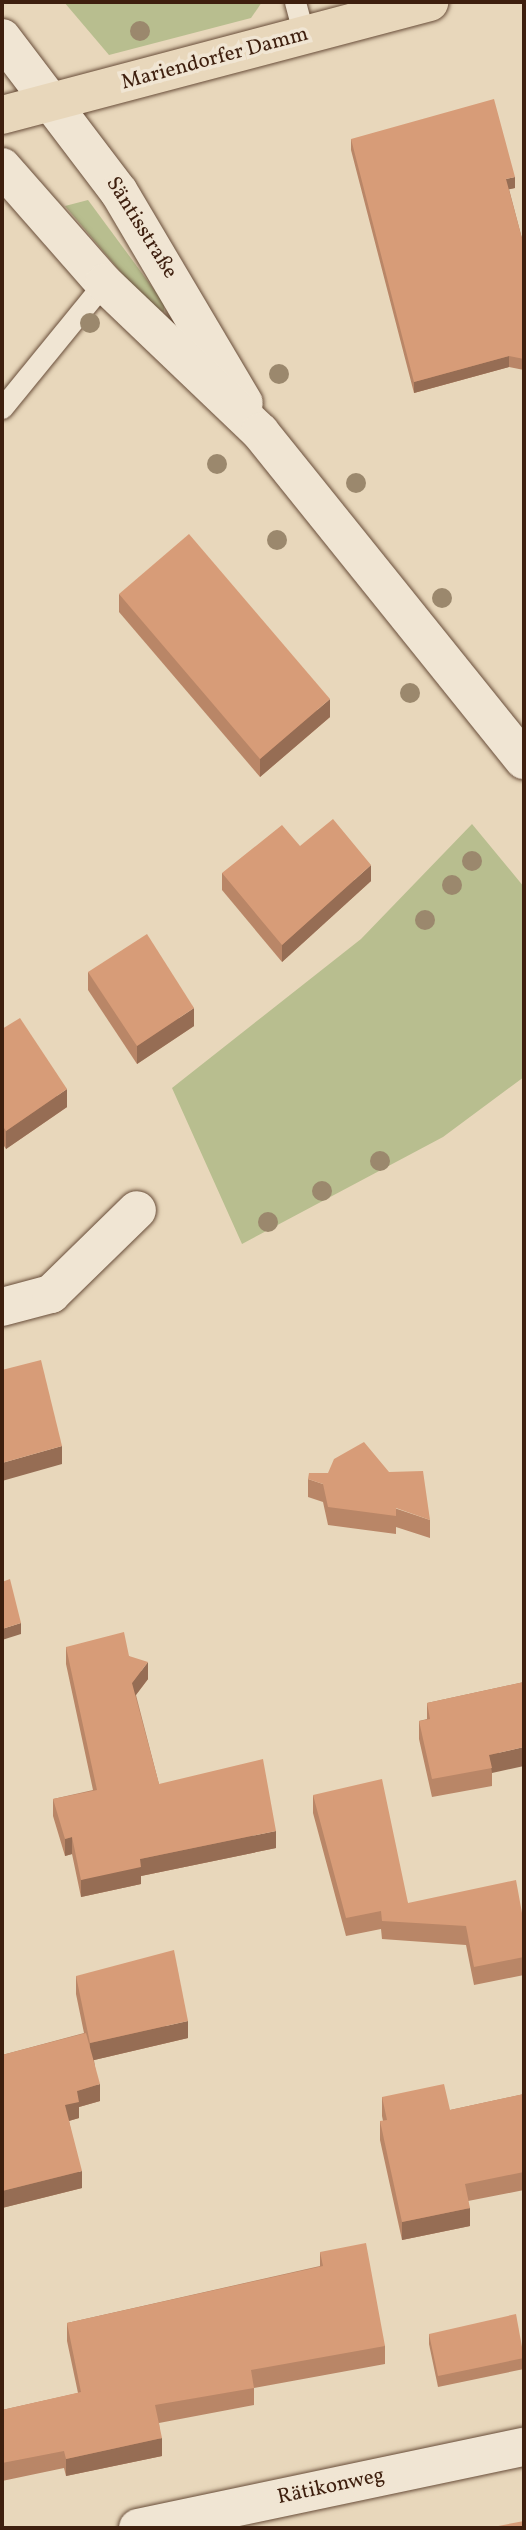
<!DOCTYPE html>
<meta charset="utf-8">
<style>
body{margin:0}
#map{position:relative;width:526px;height:2530px;overflow:hidden;background:#e8d7bb;font-family:Vollkorn,serif}
div>[style]{position:absolute}
[style*='--x']{left:calc(var(--x)*1px);top:calc(var(--y)*1px);width:calc(var(--w)*1px);rotate:calc(var(--a)*1deg)}
.green>*{inset:0;background:#b8be8f}
.roads{filter:drop-shadow(0 0 2px #684d39) drop-shadow(0 0 2px #684d39)}
.lane>*{height:21px;margin:-10.5px;padding:0 10.5px;transform-origin:10.5px;border-radius:10.5px;background:#f0e5d3}
.street>*{height:38px;margin:-19px;padding:0 19px;transform-origin:19px;border-radius:19px;background:#f0e5d3}
.secondary>*{height:38px;margin:-19px;padding:0 19px;transform-origin:19px;border-radius:19px;background:#f0e5d3}
.primary>*{height:38px;margin:-19px;padding:0 19px;transform-origin:19px;border-radius:19px;background:#e8d7bb}
.trees>*{width:20px;height:20px;margin:-10px;border-radius:50%;background:#9b886d}
.wall>*{inset:0;background:#b98667}
.shaded-wall>*{inset:0;background:#966d54}
.building>*{inset:0;background:#d79c78}
span{translate:-50% -50%;white-space:nowrap;text-align:center;line-height:1.15;-webkit-text-stroke:7px #f0e5d3;paint-order:stroke}
.street-label{font-size:21px;color:#3e1f0e}
.frame{position:absolute;inset:0;border:4px solid #3e1f0e;pointer-events:none}
</style>
<div id="map">
<div class="green">
<i style="clip-path:polygon(64px 2px,262px 2px,251px 18px,109px 55px)"></i>
<i style="clip-path:polygon(88px 200px,164px 303px,164px 312px,152px 309px,65px 206px)"></i>
<i style="clip-path:polygon(472px 824px,524px 887px,524px 1077px,443px 1137px,242px 1244px,172px 1088px,361px 939px)"></i>
</div>
<div class="roads">
<div class="lane">
<i style="--x:295;--y:2;--w:34;--a:75"></i>
<i style="--x:2;--y:408;--w:161;--a:-50.8"></i>
</div>
<div class="street">
<i style="--x:2;--y:1307;--w:51;--a:-14.9"></i>
<i style="--x:51;--y:1294;--w:120;--a:-44.3"></i>
<i style="--x:138;--y:2528;--w:394;--a:-11.9"></i>
</div>
<div class="secondary">
<i style="--x:2;--y:38;--w:193;--a:52.8"></i>
<i style="--x:119;--y:192;--w:245;--a:59.4"></i>
<i style="--x:2;--y:167;--w:154;--a:48.7"></i>
<i style="--x:104;--y:283;--w:216;--a:43.7"></i>
<i style="--x:260;--y:432;--w:421;--a:51.2"></i>
</div>
<div class="primary">
<i style="--x:2;--y:115;--w:442;--a:-14.8"></i>
</div>
</div>
<div class="trees">
<i style="left:140px;top:31px"></i>
<i style="left:90px;top:323px"></i>
<i style="left:279px;top:374px"></i>
<i style="left:217px;top:464px"></i>
<i style="left:356px;top:483px"></i>
<i style="left:277px;top:540px"></i>
<i style="left:442px;top:598px"></i>
<i style="left:410px;top:693px"></i>
<i style="left:472px;top:861px"></i>
<i style="left:452px;top:885px"></i>
<i style="left:425px;top:920px"></i>
<i style="left:380px;top:1161px"></i>
<i style="left:322px;top:1191px"></i>
<i style="left:268px;top:1222px"></i>
</div>
<div class="wall">
<i style="clip-path:polygon(351px 139px,515px 188px,509px 189px,524px 246px,524px 370px,509px 367px,414px 393px,351px 150px)"></i>
<i style="clip-path:polygon(119px 594px,330px 717px,260px 777px,119px 612px)"></i>
<i style="clip-path:polygon(222px 873px,371px 881px,282px 962px,222px 890px)"></i>
<i style="clip-path:polygon(88px 972px,194px 1026px,137px 1064px,88px 990px)"></i>
<i style="clip-path:polygon(2px 1029px,67px 1107px,6px 1149px,2px 1143px)"></i>
<i style="clip-path:polygon(308px 1479px,430px 1520px,430px 1538px,396px 1527px,396px 1534px,328px 1525px,323px 1502px,308px 1497px)"></i>
<i style="clip-path:polygon(66px 1647px,129px 1656px,148px 1679px,136px 1695px,159px 1784px,276px 1848px,141px 1876px,141px 1884px,81px 1897px,72px 1854px,65px 1856px,53px 1816px,53px 1799px,93px 1790px,66px 1664px)"></i>
<i style="clip-path:polygon(524px 1682px,492px 1773px,492px 1786px,432px 1797px,419px 1739px,419px 1721px,427px 1719px,427px 1703px)"></i>
<i style="clip-path:polygon(313px 1795px,408px 1903px,524px 1924px,524px 1975px,474px 1985px,466px 1945px,382px 1939px,381px 1929px,346px 1936px,313px 1813px)"></i>
<i style="clip-path:polygon(76px 1976px,188px 2038px,94px 2060px,100px 2101px,79px 2107px,79px 2118px,69px 2121px,82px 2188px,2px 2208px,2px 2055px,84px 2033px,76px 1994px)"></i>
<i style="clip-path:polygon(524px 2094px,524px 2190px,468px 2201px,470px 2226px,402px 2240px,380px 2140px,380px 2121px,383px 2121px,382px 2116px,382px 2097px,450px 2110px)"></i>
<i style="clip-path:polygon(320px 2252px,385px 2346px,385px 2364px,254px 2388px,254px 2405px,159px 2423px,162px 2456px,66px 2476px,64px 2468px,2px 2481px,2px 2407px,2px 2410px,78px 2393px,67px 2341px,67px 2323px,320px 2266px)"></i>
<i style="clip-path:polygon(429px 2334px,524px 2357px,524px 2369px,438px 2387px,429px 2344px)"></i>
</div>
<div class="shaded-wall">
<i style="clip-path:polygon(515px 177px,515px 188px,506px 190px,506px 179px)"></i>
<i style="clip-path:polygon(509px 356px,509px 367px,414px 393px,414px 382px)"></i>
<i style="clip-path:polygon(330px 699px,330px 717px,260px 777px,260px 759px)"></i>
<i style="clip-path:polygon(371px 865px,371px 881px,282px 962px,282px 945px)"></i>
<i style="clip-path:polygon(194px 1008px,194px 1026px,137px 1064px,137px 1046px)"></i>
<i style="clip-path:polygon(67px 1089px,67px 1107px,6px 1149px,6px 1131px)"></i>
<i style="clip-path:polygon(62px 1446px,62px 1464px,2px 1481px,2px 1463px)"></i>
<i style="clip-path:polygon(21px 1623px,21px 1634px,2px 1640px,2px 1629px)"></i>
<i style="clip-path:polygon(148px 1662px,148px 1679px,132px 1700px,132px 1683px)"></i>
<i style="clip-path:polygon(524px 1747px,524px 1766px,492px 1773px,489px 1755px)"></i>
<i style="clip-path:polygon(276px 1831px,276px 1848px,141px 1876px,141px 1884px,81px 1897px,81px 1880px,140px 1859px)"></i>
<i style="clip-path:polygon(72px 1837px,72px 1854px,65px 1856px,65px 1839px)"></i>
<i style="clip-path:polygon(188px 2021px,188px 2038px,90px 2061px,90px 2043px)"></i>
<i style="clip-path:polygon(100px 2084px,100px 2101px,79px 2107px,79px 2118px,65px 2122px,65px 2105px,77px 2091px)"></i>
<i style="clip-path:polygon(82px 2171px,82px 2188px,2px 2208px,2px 2191px)"></i>
<i style="clip-path:polygon(470px 2208px,470px 2226px,402px 2240px,402px 2222px)"></i>
<i style="clip-path:polygon(162px 2438px,162px 2456px,66px 2476px,66px 2459px)"></i>
</div>
<div class="building">
<i style="clip-path:polygon(494px 99px,515px 177px,506px 179px,524px 246px,524px 359px,509px 356px,414px 382px,351px 139px)"></i>
<i style="clip-path:polygon(189px 534px,330px 699px,260px 759px,119px 594px)"></i>
<i style="clip-path:polygon(333px 819px,371px 865px,282px 945px,222px 873px,282px 825px,300px 846px)"></i>
<i style="clip-path:polygon(147px 934px,194px 1008px,137px 1046px,88px 972px)"></i>
<i style="clip-path:polygon(20px 1018px,67px 1089px,6px 1131px,2px 1125px,2px 1029px)"></i>
<i style="clip-path:polygon(41px 1360px,62px 1446px,2px 1463px,2px 1370px)"></i>
<i style="clip-path:polygon(364px 1442px,389px 1472px,423px 1471px,430px 1520px,396px 1508px,396px 1516px,328px 1507px,323px 1484px,308px 1479px,309px 1473px,328px 1473px,334px 1459px)"></i>
<i style="clip-path:polygon(10px 1579px,21px 1623px,2px 1629px,2px 1582px)"></i>
<i style="clip-path:polygon(124px 1632px,129px 1656px,148px 1662px,132px 1683px,159px 1784px,263px 1759px,276px 1831px,140px 1859px,141px 1867px,81px 1880px,72px 1837px,65px 1839px,53px 1799px,97px 1790px,66px 1647px)"></i>
<i style="clip-path:polygon(524px 1682px,524px 1747px,489px 1755px,492px 1768px,432px 1779px,419px 1721px,430px 1719px,427px 1703px)"></i>
<i style="clip-path:polygon(382px 1779px,408px 1903px,516px 1880px,524px 1924px,524px 1957px,474px 1967px,466px 1926px,382px 1921px,381px 1911px,346px 1918px,313px 1795px)"></i>
<i style="clip-path:polygon(174px 1950px,188px 2021px,90px 2043px,76px 1976px)"></i>
<i style="clip-path:polygon(86px 2033px,100px 2084px,77px 2091px,79px 2102px,65px 2105px,82px 2171px,2px 2191px,2px 2055px)"></i>
<i style="clip-path:polygon(444px 2084px,450px 2110px,524px 2094px,524px 2172px,465px 2184px,470px 2208px,402px 2222px,380px 2121px,387px 2120px,382px 2097px)"></i>
<i style="clip-path:polygon(366px 2243px,385px 2346px,251px 2370px,254px 2388px,155px 2405px,162px 2438px,66px 2459px,64px 2451px,2px 2463px,2px 2407px,2px 2410px,81px 2392px,67px 2323px,323px 2266px,320px 2252px)"></i>
<i style="clip-path:polygon(516px 2314px,524px 2358px,438px 2376px,429px 2334px)"></i>
<i style="clip-path:polygon(524px 2521px,524px 2528px,488px 2528px)"></i>
</div>
<div class="street-label">
<span style="left:215px;top:59px;rotate:-15deg">Mariendorfer Damm</span>
<span style="left:141px;top:228px;rotate:58deg">Säntisstraße</span>
<span style="left:331px;top:2487px;rotate:-12deg">Rätikonweg</span>
</div>
<div class="frame"></div>
</div>
